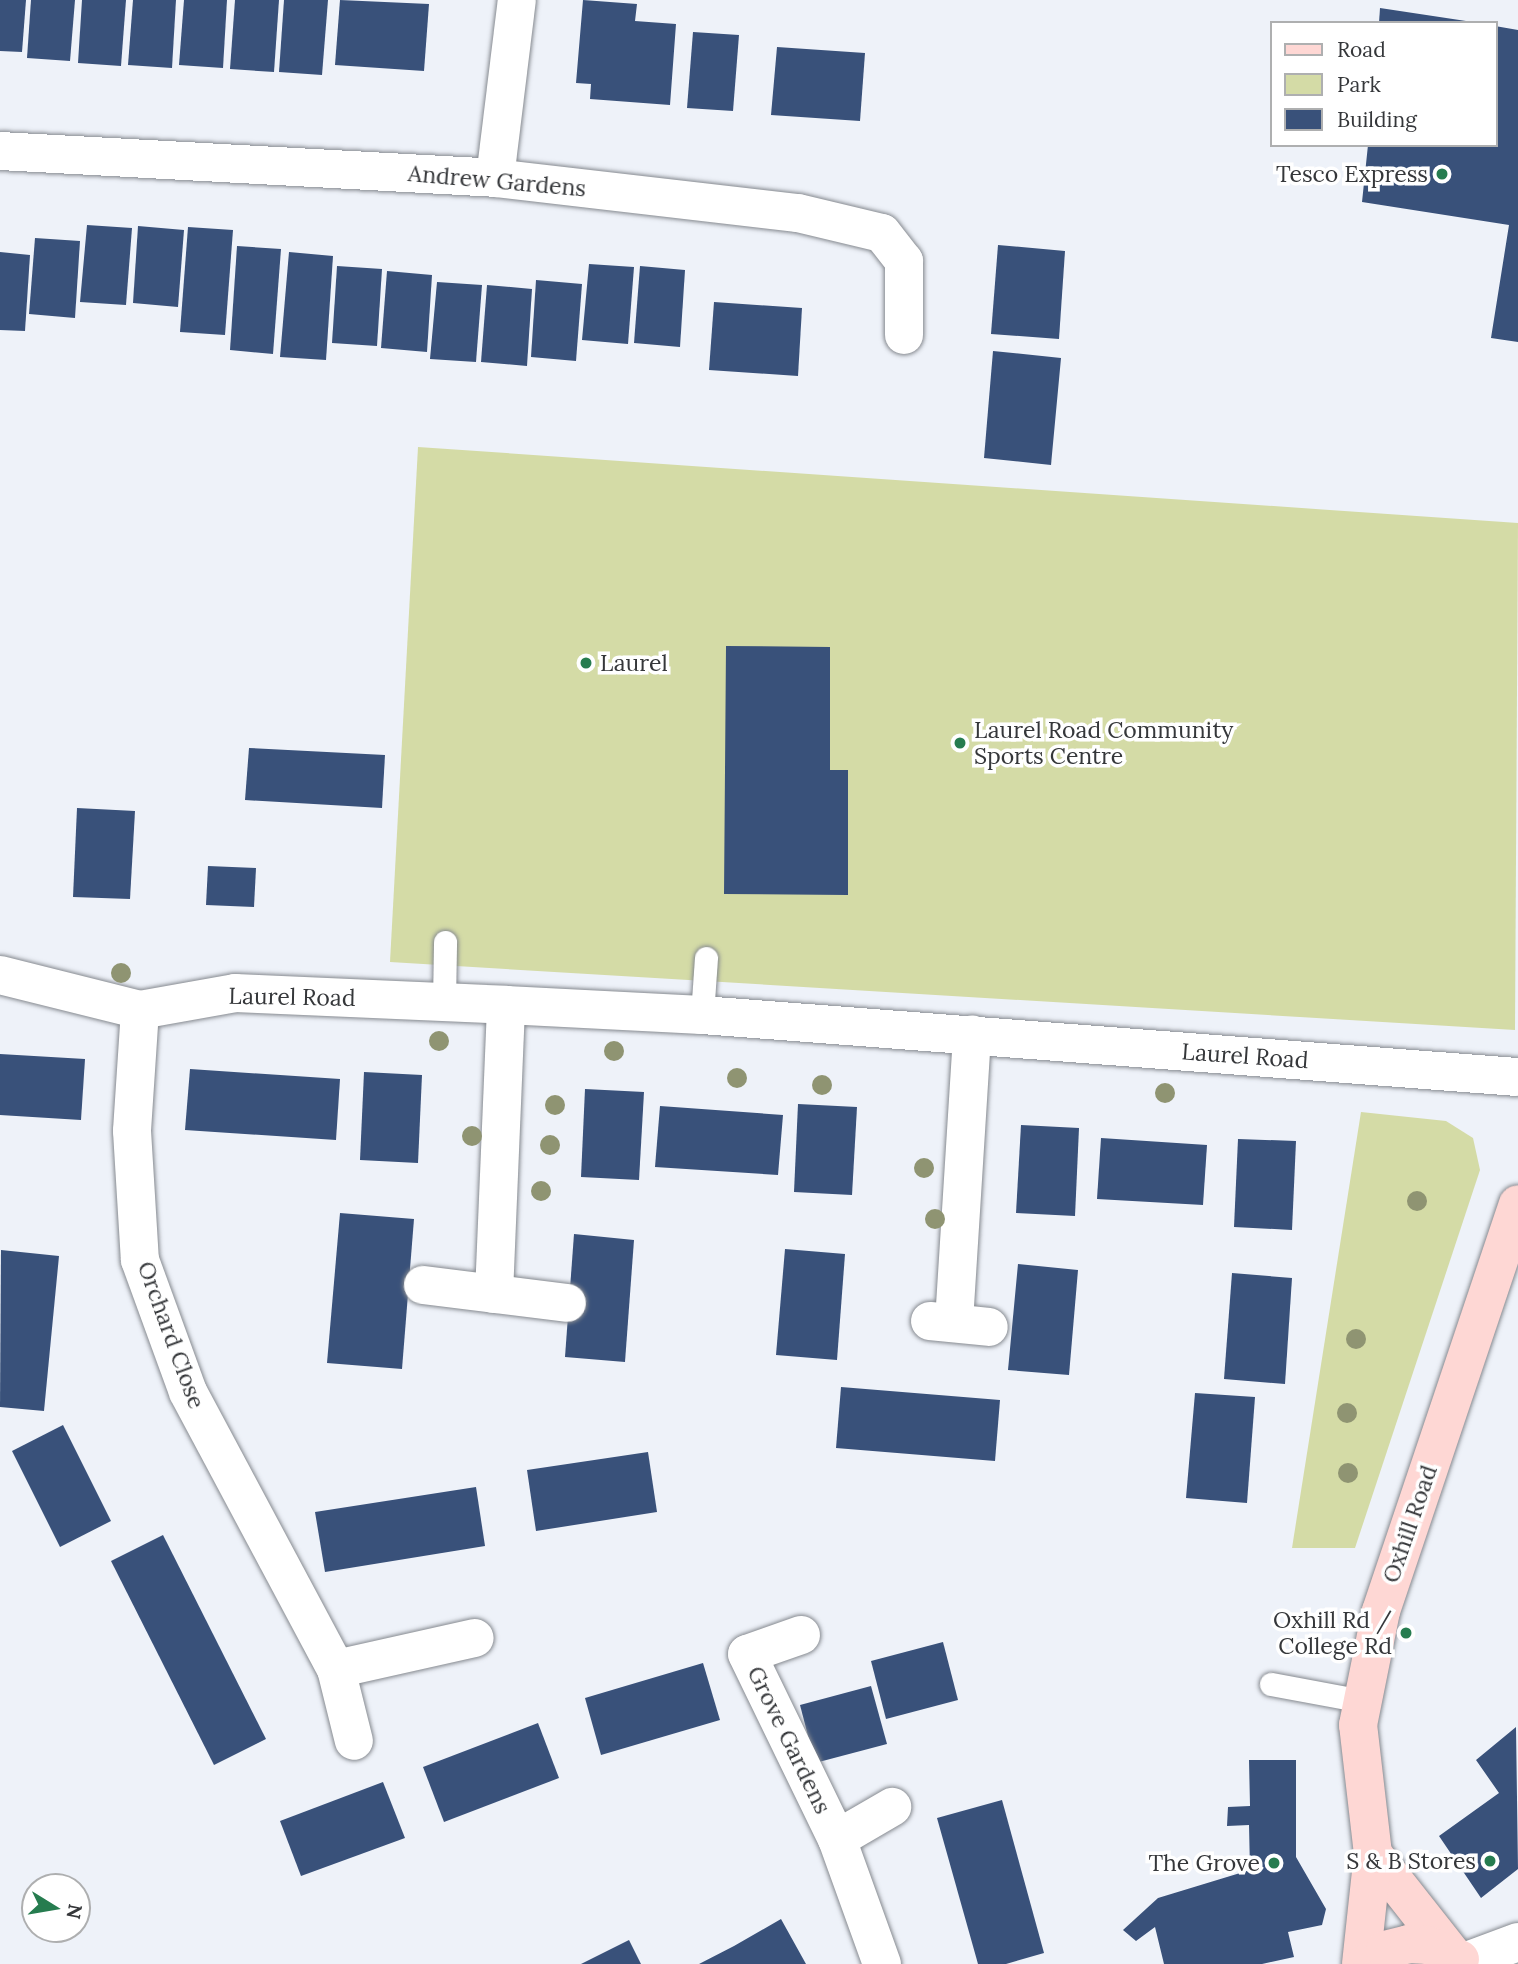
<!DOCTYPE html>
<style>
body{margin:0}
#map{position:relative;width:1518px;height:1964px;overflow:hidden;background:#eef2f9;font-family:Lora,serif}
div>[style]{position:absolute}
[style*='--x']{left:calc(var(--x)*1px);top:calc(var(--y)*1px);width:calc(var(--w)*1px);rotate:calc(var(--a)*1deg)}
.green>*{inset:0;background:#d4dba6}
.building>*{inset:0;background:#39517a}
.roads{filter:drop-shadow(0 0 2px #868a90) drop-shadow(0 0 2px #868a90)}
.lane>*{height:23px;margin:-11.5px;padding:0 11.5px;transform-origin:11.5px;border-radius:11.5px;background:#fff}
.street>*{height:38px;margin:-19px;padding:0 19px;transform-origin:19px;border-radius:19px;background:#fff}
.primary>*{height:38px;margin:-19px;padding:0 19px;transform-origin:19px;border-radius:19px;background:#fed7d4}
.trees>*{width:20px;height:20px;margin:-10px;border-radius:50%;background:#8f9472}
.dots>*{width:19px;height:19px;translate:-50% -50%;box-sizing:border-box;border:4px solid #fff;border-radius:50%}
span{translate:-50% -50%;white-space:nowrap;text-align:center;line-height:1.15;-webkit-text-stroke:7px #fff;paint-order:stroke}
.poi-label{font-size:23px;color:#35373a}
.right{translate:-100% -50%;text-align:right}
.left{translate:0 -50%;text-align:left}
.street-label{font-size:23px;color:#35373a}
.legend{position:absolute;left:1270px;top:21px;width:228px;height:126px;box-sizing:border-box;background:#fff;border:2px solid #aeafb0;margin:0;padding:9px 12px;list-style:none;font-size:21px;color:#35373a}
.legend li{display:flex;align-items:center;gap:14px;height:35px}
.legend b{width:35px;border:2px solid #aeafb0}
.north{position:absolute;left:21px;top:1873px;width:70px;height:70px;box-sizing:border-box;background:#fff;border:2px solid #aeafb0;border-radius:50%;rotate:101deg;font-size:19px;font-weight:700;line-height:28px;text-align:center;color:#35373a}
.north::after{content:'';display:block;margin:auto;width:24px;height:32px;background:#267c4f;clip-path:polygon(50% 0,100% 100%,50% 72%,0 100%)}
</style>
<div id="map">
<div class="green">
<i style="clip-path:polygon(418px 447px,1518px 523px,1515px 1030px,390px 962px)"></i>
<i style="clip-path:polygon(1361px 1112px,1446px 1121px,1473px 1138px,1480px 1170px,1355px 1548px,1292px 1548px)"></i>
</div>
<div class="building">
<i style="clip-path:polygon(0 0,26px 0,22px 52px,0 51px)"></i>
<i style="clip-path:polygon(31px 0,75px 0,70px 61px,27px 58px)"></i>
<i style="clip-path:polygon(82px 0,126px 0,121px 66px,78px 63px)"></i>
<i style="clip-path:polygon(133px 0,176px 0,172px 68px,128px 65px)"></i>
<i style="clip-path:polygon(184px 0,227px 0,223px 68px,179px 65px)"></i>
<i style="clip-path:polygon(235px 0,279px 0,274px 72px,230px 69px)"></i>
<i style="clip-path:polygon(284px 0,328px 0,322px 75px,279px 72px)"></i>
<i style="clip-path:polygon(340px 0,429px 4px,424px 71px,335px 65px)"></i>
<i style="clip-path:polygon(583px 0,637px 4px,635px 21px,676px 24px,670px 105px,590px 99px,591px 84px,576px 83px)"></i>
<i style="clip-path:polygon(1380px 8px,1466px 21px,1466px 23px,1379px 23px)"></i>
<i style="clip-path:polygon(1495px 26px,1518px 30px,1518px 342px,1491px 338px,1509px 225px,1362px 202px,1368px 145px,1495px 145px)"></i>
<i style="clip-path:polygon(693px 32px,739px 35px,733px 111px,687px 108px)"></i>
<i style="clip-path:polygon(777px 47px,865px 53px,860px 121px,771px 115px)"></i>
<i style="clip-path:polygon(87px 225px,132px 228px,126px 305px,80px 302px)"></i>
<i style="clip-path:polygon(138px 226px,184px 230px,178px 307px,133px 303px)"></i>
<i style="clip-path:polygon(188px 227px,233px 230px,225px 335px,180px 332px)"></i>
<i style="clip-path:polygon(35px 238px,80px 241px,75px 318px,29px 314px)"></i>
<i style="clip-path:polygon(998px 245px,1065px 251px,1059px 339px,991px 334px)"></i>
<i style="clip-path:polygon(237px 246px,281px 249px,273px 354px,230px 350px)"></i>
<i style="clip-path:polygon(0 252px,30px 255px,25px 331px,0 330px)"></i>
<i style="clip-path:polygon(289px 252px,333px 256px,326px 360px,280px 357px)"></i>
<i style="clip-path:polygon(589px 264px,634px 267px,628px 344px,582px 340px)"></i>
<i style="clip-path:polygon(337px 266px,382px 269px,377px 346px,332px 343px)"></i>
<i style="clip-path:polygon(640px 266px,685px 270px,680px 347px,634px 343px)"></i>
<i style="clip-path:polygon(387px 271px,432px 275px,427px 352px,381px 348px)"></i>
<i style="clip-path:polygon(536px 280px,582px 284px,576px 361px,531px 357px)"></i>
<i style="clip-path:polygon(437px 282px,482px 285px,476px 362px,430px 359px)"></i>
<i style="clip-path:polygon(487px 285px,532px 289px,527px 366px,481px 362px)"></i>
<i style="clip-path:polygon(714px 302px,802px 308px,798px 376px,709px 370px)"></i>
<i style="clip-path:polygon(993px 351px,1061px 358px,1051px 465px,984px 458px)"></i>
<i style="clip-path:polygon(726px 646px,830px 647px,830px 770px,848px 770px,848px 895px,724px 894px)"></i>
<i style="clip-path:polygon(249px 748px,385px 755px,382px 808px,245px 800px)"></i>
<i style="clip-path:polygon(77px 808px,135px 811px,130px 899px,73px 897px)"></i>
<i style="clip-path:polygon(208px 866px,256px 868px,254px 907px,206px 905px)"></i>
<i style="clip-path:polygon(0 1054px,85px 1059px,81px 1120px,0 1115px)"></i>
<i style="clip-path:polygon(190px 1069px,340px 1079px,336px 1140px,185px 1130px)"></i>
<i style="clip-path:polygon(364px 1072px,422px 1075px,418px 1163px,360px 1160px)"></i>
<i style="clip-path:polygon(585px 1089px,644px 1092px,639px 1180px,581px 1177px)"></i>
<i style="clip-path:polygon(798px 1104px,857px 1107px,852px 1195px,794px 1192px)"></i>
<i style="clip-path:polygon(660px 1106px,783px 1115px,778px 1175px,655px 1167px)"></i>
<i style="clip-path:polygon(1021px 1125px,1079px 1128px,1075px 1216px,1016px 1213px)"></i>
<i style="clip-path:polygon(1101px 1138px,1207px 1145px,1203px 1205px,1097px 1199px)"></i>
<i style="clip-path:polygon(1238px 1139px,1296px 1141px,1292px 1230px,1234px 1227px)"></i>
<i style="clip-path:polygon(340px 1213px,414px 1219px,402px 1369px,327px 1363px)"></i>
<i style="clip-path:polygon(574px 1234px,634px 1240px,625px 1362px,565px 1357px)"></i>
<i style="clip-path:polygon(785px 1249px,845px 1254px,837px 1360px,776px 1355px)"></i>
<i style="clip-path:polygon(1px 1250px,59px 1256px,44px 1411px,0 1407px)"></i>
<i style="clip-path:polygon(1018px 1264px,1078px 1270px,1069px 1375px,1008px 1370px)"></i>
<i style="clip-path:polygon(1232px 1273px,1292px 1278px,1285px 1384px,1224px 1379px)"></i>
<i style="clip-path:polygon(841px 1387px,1000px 1400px,995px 1461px,836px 1448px)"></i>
<i style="clip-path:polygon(1195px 1393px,1255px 1397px,1247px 1503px,1186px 1498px)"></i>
<i style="clip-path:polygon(63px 1425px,111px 1521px,60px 1547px,12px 1451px)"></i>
<i style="clip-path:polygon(648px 1452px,657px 1512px,536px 1531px,527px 1470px)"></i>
<i style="clip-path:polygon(476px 1487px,485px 1546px,325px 1572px,315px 1512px)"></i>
<i style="clip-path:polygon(163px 1535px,266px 1739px,214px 1765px,111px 1561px)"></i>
<i style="clip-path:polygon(943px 1642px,958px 1700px,886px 1719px,871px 1661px)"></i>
<i style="clip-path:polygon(703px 1663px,720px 1720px,601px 1755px,585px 1698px)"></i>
<i style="clip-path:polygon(871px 1686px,887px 1744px,815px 1763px,800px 1705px)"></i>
<i style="clip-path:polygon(538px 1723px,559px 1778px,444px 1822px,423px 1767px)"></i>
<i style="clip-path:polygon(1516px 1727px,1518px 1869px,1481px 1898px,1439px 1836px,1499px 1793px,1476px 1760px)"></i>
<i style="clip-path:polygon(1249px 1760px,1296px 1760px,1296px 1857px,1326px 1909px,1322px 1925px,1288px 1932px,1294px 1957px,1262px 1964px,1164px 1964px,1155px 1927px,1136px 1941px,1123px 1930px,1158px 1898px,1250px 1870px,1249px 1825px,1227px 1826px,1228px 1807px,1250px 1806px)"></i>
<i style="clip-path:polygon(383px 1782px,405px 1838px,301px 1876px,280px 1821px)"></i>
<i style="clip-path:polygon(1002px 1800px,1044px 1953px,1006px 1964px,978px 1964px,937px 1818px)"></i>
<i style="clip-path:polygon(781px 1919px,806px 1964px,699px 1964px,734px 1946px)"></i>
<i style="clip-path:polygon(629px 1940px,641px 1964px,581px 1964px)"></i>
</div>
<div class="roads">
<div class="lane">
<i style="--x:444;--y:1002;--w:60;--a:-89"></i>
<i style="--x:702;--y:1015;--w:57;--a:-86"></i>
<i style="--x:1271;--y:1684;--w:94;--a:10.5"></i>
</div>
<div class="street">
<i style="--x:0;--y:151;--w:496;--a:3.1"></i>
<i style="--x:495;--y:178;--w:305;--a:6.6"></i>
<i style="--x:798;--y:213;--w:86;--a:13.4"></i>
<i style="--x:882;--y:233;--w:36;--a:52"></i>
<i style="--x:904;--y:261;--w:74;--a:90"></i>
<i style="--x:495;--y:178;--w:179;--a:-83"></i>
<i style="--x:0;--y:975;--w:144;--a:14"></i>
<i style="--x:140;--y:1010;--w:97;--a:-10.1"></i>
<i style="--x:235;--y:993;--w:271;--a:2.5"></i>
<i style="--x:506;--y:1005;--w:196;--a:2.9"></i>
<i style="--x:702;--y:1015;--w:818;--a:4.35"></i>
<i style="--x:140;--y:1010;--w:121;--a:93.8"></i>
<i style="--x:132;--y:1131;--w:129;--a:86.5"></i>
<i style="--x:140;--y:1260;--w:140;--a:70"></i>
<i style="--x:188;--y:1392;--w:314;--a:61.9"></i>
<i style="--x:336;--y:1669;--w:74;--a:76"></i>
<i style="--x:423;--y:1285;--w:145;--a:7.1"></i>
<i style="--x:494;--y:1294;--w:289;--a:-87.6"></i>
<i style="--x:930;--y:1321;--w:59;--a:5.8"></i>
<i style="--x:954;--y:1322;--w:288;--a:-86.4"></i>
<i style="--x:801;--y:1635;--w:57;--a:160.6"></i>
<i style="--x:747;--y:1654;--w:206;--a:64.1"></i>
<i style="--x:837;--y:1839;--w:133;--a:70.2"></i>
<i style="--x:336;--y:1669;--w:142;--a:-12.6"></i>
<i style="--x:837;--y:1839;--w:64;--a:-30.2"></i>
<i style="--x:1464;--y:1962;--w:58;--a:-20.3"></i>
</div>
<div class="primary">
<i style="--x:1373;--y:1854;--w:127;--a:51.7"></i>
<i style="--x:1361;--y:1964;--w:111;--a:-83.8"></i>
<i style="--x:1373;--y:1854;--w:130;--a:-96.6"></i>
<i style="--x:1358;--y:1725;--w:116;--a:-78.6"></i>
<i style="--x:1381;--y:1611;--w:429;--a:-71.4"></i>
<i style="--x:1365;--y:1964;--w:24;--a:-35"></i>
<i style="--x:1385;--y:1950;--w:25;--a:-14"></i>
<i style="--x:1409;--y:1944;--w:19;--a:3"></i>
<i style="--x:1428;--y:1945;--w:35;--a:24"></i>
</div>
</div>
<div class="trees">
<i style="left:121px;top:973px"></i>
<i style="left:439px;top:1041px"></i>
<i style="left:614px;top:1051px"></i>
<i style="left:737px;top:1078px"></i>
<i style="left:822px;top:1085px"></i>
<i style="left:1165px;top:1093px"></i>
<i style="left:555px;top:1105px"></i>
<i style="left:472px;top:1136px"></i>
<i style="left:550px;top:1145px"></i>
<i style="left:924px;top:1168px"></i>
<i style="left:541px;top:1191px"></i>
<i style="left:1417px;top:1201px"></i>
<i style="left:935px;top:1219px"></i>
<i style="left:1356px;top:1339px"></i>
<i style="left:1347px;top:1413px"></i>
<i style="left:1348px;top:1473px"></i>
</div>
<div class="dots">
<i style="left:1442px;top:174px;background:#267c4f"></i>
<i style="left:586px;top:663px;background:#267c4f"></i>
<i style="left:960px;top:743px;background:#267c4f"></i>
<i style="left:1406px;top:1633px;background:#267c4f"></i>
<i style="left:1490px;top:1861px;background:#267c4f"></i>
<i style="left:1274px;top:1863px;background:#267c4f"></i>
</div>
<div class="poi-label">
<span class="right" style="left:1428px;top:174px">Tesco Express</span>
<span class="left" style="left:600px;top:663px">Laurel</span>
<span class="left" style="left:974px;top:743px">Laurel Road Community<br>Sports Centre</span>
<span class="right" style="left:1392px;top:1633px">Oxhill Rd /<br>College Rd</span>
<span class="right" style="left:1476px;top:1861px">S &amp; B Stores</span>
<span class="right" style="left:1260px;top:1863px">The Grove</span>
</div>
<div class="street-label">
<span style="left:497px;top:181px;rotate:5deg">Andrew Gardens</span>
<span style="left:292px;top:997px;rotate:1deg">Laurel Road</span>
<span style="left:1245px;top:1056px;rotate:4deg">Laurel Road</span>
<span style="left:171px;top:1335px;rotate:70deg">Orchard Close</span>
<span style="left:1410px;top:1524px;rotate:-71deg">Oxhill Road</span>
<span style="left:789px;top:1740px;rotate:64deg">Grove Gardens</span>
</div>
<ul class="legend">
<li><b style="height:9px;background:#fed7d4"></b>Road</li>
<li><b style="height:19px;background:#d4dba6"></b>Park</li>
<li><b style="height:19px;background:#39517a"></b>Building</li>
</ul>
<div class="north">N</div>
</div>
